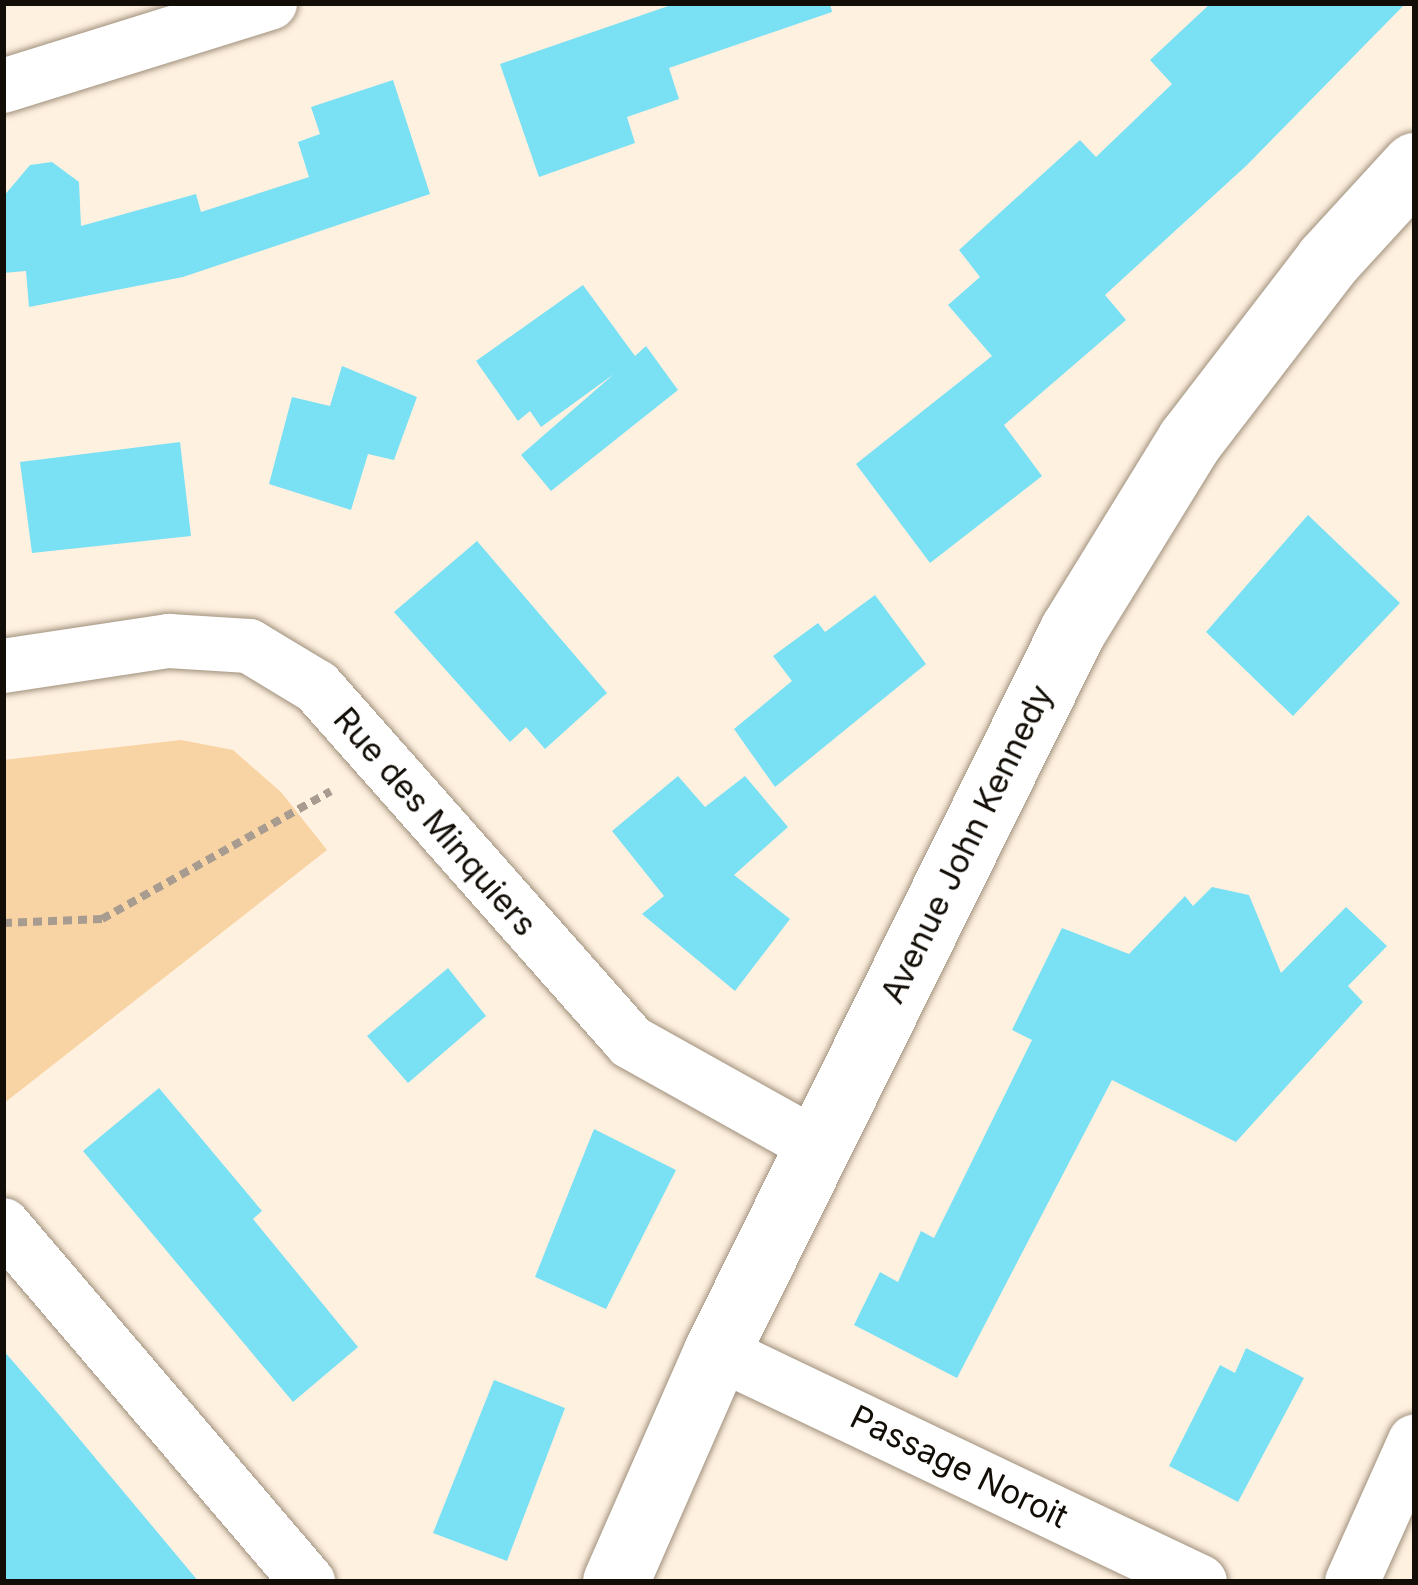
<!DOCTYPE html>
<style>
body{margin:0}
#map{position:relative;width:1418px;height:1585px;overflow:hidden;background:#fff1e0;font-family:Inter,sans-serif}
div>[style]{position:absolute}
[style*='--x']{left:calc(var(--x)*1px);top:calc(var(--y)*1px);width:calc(var(--w)*1px);rotate:calc(var(--a)*1deg)}
.green>*{inset:0;background:#f8d3a3}
.building>*{inset:0;background:#7ae0f4}
.path>*{height:8px;margin-top:-4px;transform-origin:0;background:repeating-linear-gradient(90deg,#a79c8f 0 9px,transparent 0 15px)}
.roads{filter:drop-shadow(0 0 3px #a0917d) drop-shadow(0 0 3px #a0917d)}
.street>*{height:54px;margin:-27px;padding:0 27px;transform-origin:27px;border-radius:27px;background:#fff}
.secondary>*{height:66px;margin:-33px;padding:0 33px;transform-origin:33px;border-radius:33px;background:#fff}
span{translate:-50% -50%;white-space:nowrap;text-align:center;line-height:1.15;-webkit-text-stroke:10px #fff;paint-order:stroke}
.street-label{font-size:33px;color:#120d06}
.frame{position:absolute;inset:0;border:6px solid #120d06;pointer-events:none}
</style>
<div id="map">
<div class="green">
<i style="clip-path:polygon(181px 740px,233px 750px,281px 792px,327px 850px,3px 1104px,3px 760px)"></i>
</div>
<div class="building">
<i style="clip-path:polygon(677px 3px,830px 3px,832px 12px,669px 68px,679px 99px,627px 117px,635px 143px,539px 177px,500px 64px)"></i>
<i style="clip-path:polygon(1211px 3px,1406px 3px,1247px 165px,1105px 295px,1126px 320px,1004px 425px,1042px 476px,930px 563px,856px 464px,992px 356px,948px 305px,980px 277px,959px 250px,1080px 140px,1096px 157px,1172px 84px,1150px 60px)"></i>
<i style="clip-path:polygon(393px 80px,430px 194px,183px 277px,29px 307px,26px 271px,3px 273px,3px 197px,30px 165px,52px 162px,79px 182px,81px 226px,196px 194px,201px 212px,309px 177px,298px 142px,320px 134px,311px 107px)"></i>
<i style="clip-path:polygon(583px 285px,635px 356px,646px 346px,678px 390px,551px 491px,521px 455px,614px 374px,541px 427px,530px 411px,518px 421px,476px 361px)"></i>
<i style="clip-path:polygon(342px 366px,417px 397px,394px 460px,368px 454px,351px 510px,269px 484px,292px 397px,330px 406px)"></i>
<i style="clip-path:polygon(180px 442px,191px 536px,32px 553px,20px 462px)"></i>
<i style="clip-path:polygon(1308px 515px,1400px 603px,1293px 716px,1206px 632px)"></i>
<i style="clip-path:polygon(477px 541px,607px 693px,545px 749px,526px 727px,510px 742px,394px 612px)"></i>
<i style="clip-path:polygon(875px 595px,926px 664px,775px 787px,734px 729px,792px 681px,773px 656px,818px 623px,825px 632px)"></i>
<i style="clip-path:polygon(678px 776px,705px 807px,745px 776px,788px 827px,734px 875px,790px 919px,735px 991px,642px 914px,664px 896px,612px 831px)"></i>
<i style="clip-path:polygon(1212px 887px,1249px 895px,1281px 973px,1346px 907px,1387px 946px,1348px 986px,1363px 1002px,1236px 1142px,1112px 1080px,957px 1378px,854px 1325px,880px 1272px,898px 1282px,921px 1231px,934px 1238px,1032px 1040px,1012px 1030px,1062px 928px,1129px 954px,1185px 896px,1193px 906px)"></i>
<i style="clip-path:polygon(448px 968px,486px 1016px,408px 1083px,367px 1036px)"></i>
<i style="clip-path:polygon(159px 1088px,262px 1211px,253px 1219px,358px 1347px,293px 1402px,83px 1151px)"></i>
<i style="clip-path:polygon(594px 1129px,676px 1170px,606px 1309px,535px 1277px)"></i>
<i style="clip-path:polygon(1246px 1348px,1304px 1378px,1238px 1502px,1169px 1466px,1220px 1365px,1235px 1373px)"></i>
<i style="clip-path:polygon(3px 1350px,61px 1417px,199px 1582px,3px 1582px)"></i>
<i style="clip-path:polygon(494px 1380px,565px 1408px,507px 1561px,433px 1533px)"></i>
</div>
<div class="path">
<i style="--x:3;--y:923;--w:99;--a:-2.3"></i>
<i style="--x:102;--y:919;--w:262;--a:-29.2"></i>
</div>
<div class="roads">
<div class="street">
<i style="--x:3;--y:86;--w:280;--a:-17.3"></i>
<i style="--x:3;--y:666;--w:168;--a:-8.6"></i>
<i style="--x:169;--y:641;--w:80;--a:3.6"></i>
<i style="--x:249;--y:646;--w:79;--a:31.1"></i>
<i style="--x:317;--y:687;--w:474;--a:48.5"></i>
<i style="--x:631;--y:1042;--w:213;--a:29.2"></i>
<i style="--x:3;--y:1225;--w:470;--a:49.5"></i>
<i style="--x:717;--y:1352;--w:535;--a:25.46"></i>
<i style="--x:1352;--y:1582;--w:154;--a:-65.9"></i>
</div>
<div class="secondary">
<i style="--x:616;--y:1582;--w:251;--a:-66.3"></i>
<i style="--x:717;--y:1352;--w:804;--a:-63.72"></i>
<i style="--x:1073;--y:631;--w:223;--a:-58.4"></i>
<i style="--x:1190;--y:441;--w:227;--a:-52.5"></i>
<i style="--x:1328;--y:261;--w:129;--a:-47.5"></i>
</div>
</div>
<div class="street-label">
<span style="left:435px;top:822px;rotate:49deg">Rue des Minquiers</span>
<span style="left:967px;top:844px;rotate:-64deg">Avenue John Kennedy</span>
<span style="left:959px;top:1467px;rotate:26deg">Passage Noroit</span>
</div>
<div class="frame"></div>
</div>
